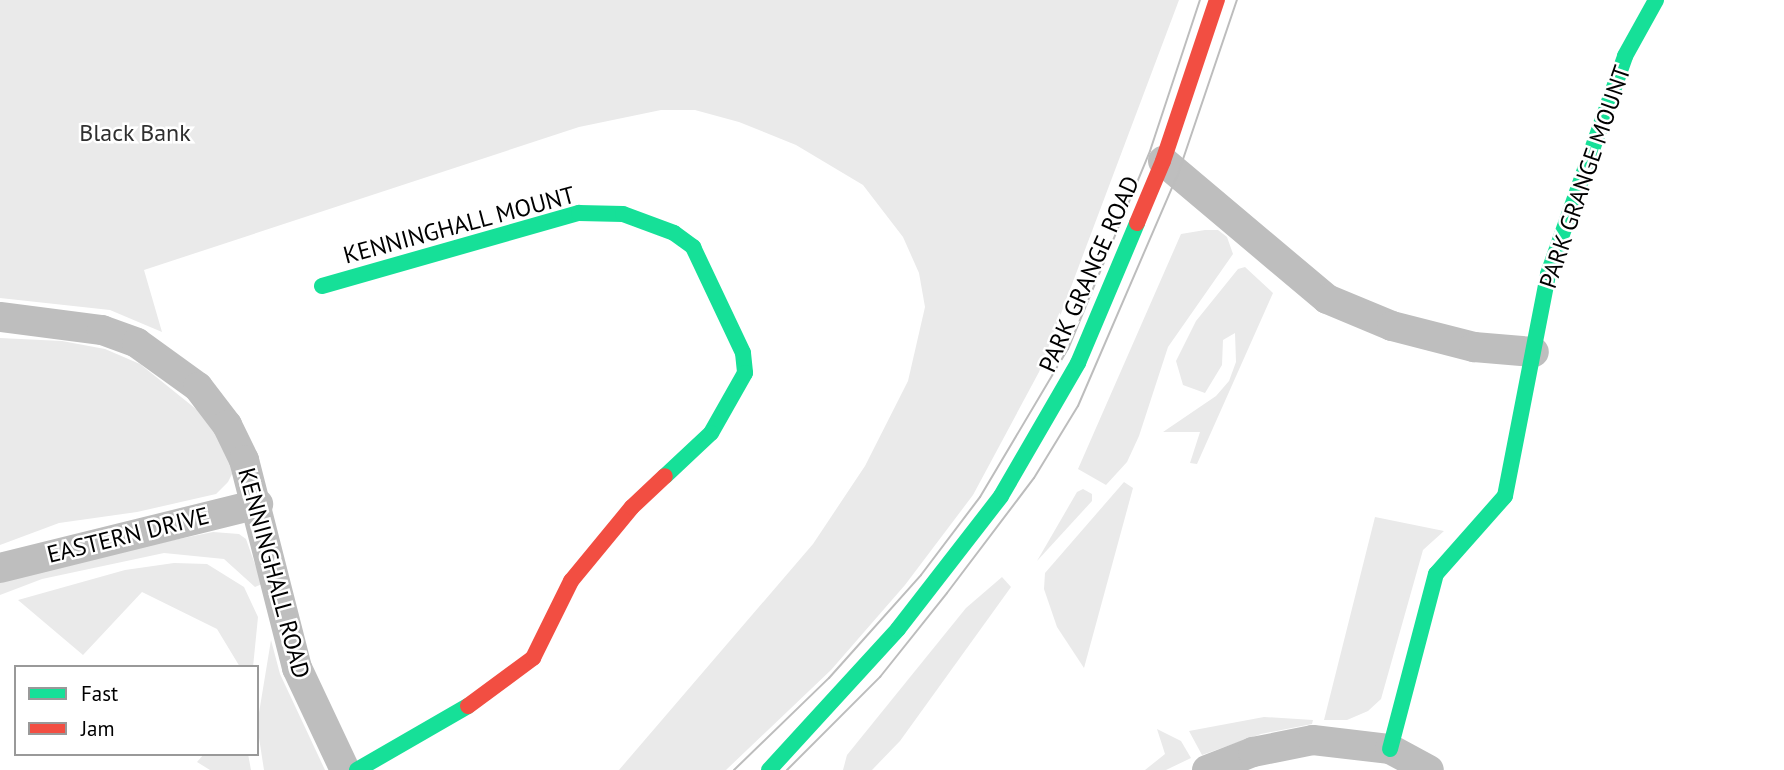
<!DOCTYPE html>
<style>
body{margin:0}
#map{position:relative;width:1784px;height:770px;overflow:hidden;background:#fff;font-family:"PT Sans",sans-serif}
div>[style]{position:absolute}
[style*='--x']{left:calc(var(--x)*1px);top:calc(var(--y)*1px);width:calc(var(--w)*1px);rotate:calc(var(--a)*1deg)}
.green>*{inset:0;background:#eaeaea}
.street>*{height:30px;margin:-15px;padding:0 15px;transform-origin:15px;border-radius:15px;background:#bebebe}
.fast>*{height:16px;margin:-8px;padding:0 8px;transform-origin:8px;border-radius:8px;background:#16e098}
.jam>*{height:16px;margin:-8px;padding:0 8px;transform-origin:8px;border-radius:8px;background:#f24e42}
.tram>*{height:2px;margin:-1px;padding:0 1px;transform-origin:1px;border-radius:1px;background:#bdbdbd}
span{translate:-50% -50%;white-space:nowrap;text-align:center;line-height:1.15;-webkit-text-stroke:5px #fff;paint-order:stroke}
.park-label{font-size:24px;color:#2f2f2f}
.street-label{font-size:24px;color:#000}
.legend{position:absolute;left:14px;top:665px;width:245px;height:91px;box-sizing:border-box;background:#fff;border:2px solid #999;margin:0;padding:9px 12px;list-style:none;font-size:21px;color:#000}
.legend li{display:flex;align-items:center;gap:14px;height:35px}
.legend b{width:35px;border:2px solid #999}
</style>
<div id="map">
<div class="green">
<i style="clip-path:polygon(0 0,1179px 0,1039px 372px,973px 495px,905px 585px,831px 670px,726px 770px,619px 770px,813px 544px,865px 466px,908px 381px,925px 307px,919px 273px,903px 237px,863px 185px,796px 145px,739px 122px,695px 110px,661px 110px,579px 127px,144px 270px,162px 332px,110px 310px,0 298px)"></i>
<i style="clip-path:polygon(1205px 230px,1218px 230px,1227px 237px,1233px 254px,1168px 347px,1139px 436px,1127px 462px,1106px 485px,1078px 469px,1181px 234px)"></i>
<i style="clip-path:polygon(1245px 267px,1273px 293px,1197px 464px,1190px 463px,1200px 432px,1163px 432px,1216px 396px,1229px 381px,1236px 362px,1235px 333px,1223px 340px,1222px 365px,1205px 393px,1183px 385px,1176px 361px,1196px 321px,1238px 269px)"></i>
<i style="clip-path:polygon(0 338px,62px 341px,105px 349px,140px 364px,201px 413px,228px 451px,232px 474px,228px 482px,216px 494px,137px 512px,59px 523px,0 545px)"></i>
<i style="clip-path:polygon(1124px 482px,1133px 488px,1084px 668px,1057px 627px,1044px 589px,1045px 573px)"></i>
<i style="clip-path:polygon(1083px 489px,1092px 494px,1092px 501px,1037px 561px,1077px 492px)"></i>
<i style="clip-path:polygon(1375px 517px,1444px 531px,1423px 550px,1381px 699px,1368px 711px,1347px 720px,1324px 720px)"></i>
<i style="clip-path:polygon(213px 532px,239px 534px,246px 539px,262px 584px,255px 587px,224px 559px,164px 553px,42px 579px,0 595px,0 582px,57px 564px)"></i>
<i style="clip-path:polygon(174px 563px,207px 564px,244px 587px,258px 617px,253px 667px,240px 667px,217px 629px,142px 592px,83px 655px,18px 600px,125px 570px)"></i>
<i style="clip-path:polygon(1002px 577px,1011px 587px,900px 741px,872px 770px,843px 770px,847px 755px,966px 608px)"></i>
<i style="clip-path:polygon(271px 640px,280px 674px,325px 770px,264px 770px,257px 725px)"></i>
<i style="clip-path:polygon(1264px 717px,1313px 720px,1312px 724px,1261px 734px,1202px 755px,1189px 731px)"></i>
<i style="clip-path:polygon(1157px 729px,1181px 741px,1191px 758px,1166px 770px,1145px 770px,1165px 754px)"></i>
<i style="clip-path:polygon(204px 754px,248px 754px,251px 770px,210px 770px,197px 762px)"></i>
</div>
<div class="street">
<i style="--x:1163;--y:161;--w:214;--a:40.1"></i>
<i style="--x:1327;--y:299;--w:70;--a:22.6"></i>
<i style="--x:1392;--y:326;--w:85;--a:14.4"></i>
<i style="--x:1474;--y:347;--w:60;--a:4.8"></i>
<i style="--x:0;--y:317;--w:103;--a:7.3"></i>
<i style="--x:102;--y:330;--w:37;--a:20"></i>
<i style="--x:137;--y:343;--w:75;--a:35.8"></i>
<i style="--x:198;--y:387;--w:48;--a:52.7"></i>
<i style="--x:227;--y:425;--w:39;--a:64"></i>
<i style="--x:244;--y:460;--w:215;--a:75.7"></i>
<i style="--x:297;--y:668;--w:113;--a:64.8"></i>
<i style="--x:0;--y:568;--w:266;--a:-13.9"></i>
<i style="--x:1207;--y:770;--w:49;--a:-21.4"></i>
<i style="--x:1253;--y:752;--w:61;--a:-11.3"></i>
<i style="--x:1313;--y:740;--w:78;--a:6.7"></i>
<i style="--x:1390;--y:749;--w:44;--a:28.3"></i>
</div>
<div class="fast">
<i style="--x:322;--y:286;--w:267;--a:-15.9"></i>
<i style="--x:579;--y:213;--w:44;--a:1.3"></i>
<i style="--x:623;--y:214;--w:54;--a:20.4"></i>
<i style="--x:674;--y:233;--w:24;--a:36"></i>
<i style="--x:693;--y:247;--w:117;--a:64.7"></i>
<i style="--x:743;--y:353;--w:20;--a:84"></i>
<i style="--x:745;--y:373;--w:69;--a:119.5"></i>
<i style="--x:711;--y:433;--w:63;--a:136.9"></i>
<i style="--x:1390;--y:749;--w:181;--a:-75.3"></i>
<i style="--x:1436;--y:574;--w:104;--a:-48.5"></i>
<i style="--x:1505;--y:496;--w:226;--a:-79"></i>
<i style="--x:1548;--y:274;--w:231;--a:-70.5"></i>
<i style="--x:1625;--y:56;--w:64;--a:-61"></i>
<i style="--x:357;--y:770;--w:128;--a:-30"></i>
<i style="--x:769;--y:770;--w:191;--a:-47.5"></i>
<i style="--x:898;--y:629;--w:168;--a:-52.2"></i>
<i style="--x:1001;--y:496;--w:154;--a:-59.9"></i>
<i style="--x:1078;--y:363;--w:152;--a:-67.1"></i>
</div>
<div class="jam">
<i style="--x:1137;--y:223;--w:67;--a:-67.2"></i>
<i style="--x:1163;--y:161;--w:170;--a:-71.5"></i>
<i style="--x:468;--y:706;--w:81;--a:-36.4"></i>
<i style="--x:533;--y:658;--w:86;--a:-63.7"></i>
<i style="--x:571;--y:581;--w:96;--a:-50.5"></i>
<i style="--x:632;--y:507;--w:45;--a:-43.2"></i>
</div>
<div class="tram">
<i style="--x:734;--y:770;--w:132;--a:-44.1"></i>
<i style="--x:829;--y:678;--w:138;--a:-48.2"></i>
<i style="--x:921;--y:575;--w:98;--a:-52.9"></i>
<i style="--x:980;--y:497;--w:172;--a:-59.3"></i>
<i style="--x:1068;--y:349;--w:214;--a:-67.5"></i>
<i style="--x:1150;--y:151;--w:159;--a:-71.7"></i>
<i style="--x:787;--y:770;--w:132;--a:-45"></i>
<i style="--x:880;--y:677;--w:107;--a:-51.4"></i>
<i style="--x:947;--y:593;--w:144;--a:-52.9"></i>
<i style="--x:1034;--y:478;--w:84;--a:-58.6"></i>
<i style="--x:1078;--y:406;--w:253;--a:-66.7"></i>
<i style="--x:1178;--y:174;--w:184;--a:-71.3"></i>
</div>
<div class="park-label">
<span style="left:135px;top:133px">Black Bank</span>
</div>
<div class="street-label">
<span style="left:1585px;top:177px;rotate:-71deg">PARK GRANGE MOUNT</span>
<span style="left:459px;top:225px;rotate:-15deg">KENNINGHALL MOUNT</span>
<span style="left:1089px;top:274px;rotate:-66deg">PARK GRANGE ROAD</span>
<span style="left:128px;top:535px;rotate:-14deg">EASTERN DRIVE</span>
<span style="left:274px;top:573px;rotate:75deg">KENNINGHALL ROAD</span>
</div>
<ul class="legend">
<li><b style="height:9px;background:#16e098"></b>Fast</li>
<li><b style="height:9px;background:#f24e42"></b>Jam</li>
</ul>
</div>
